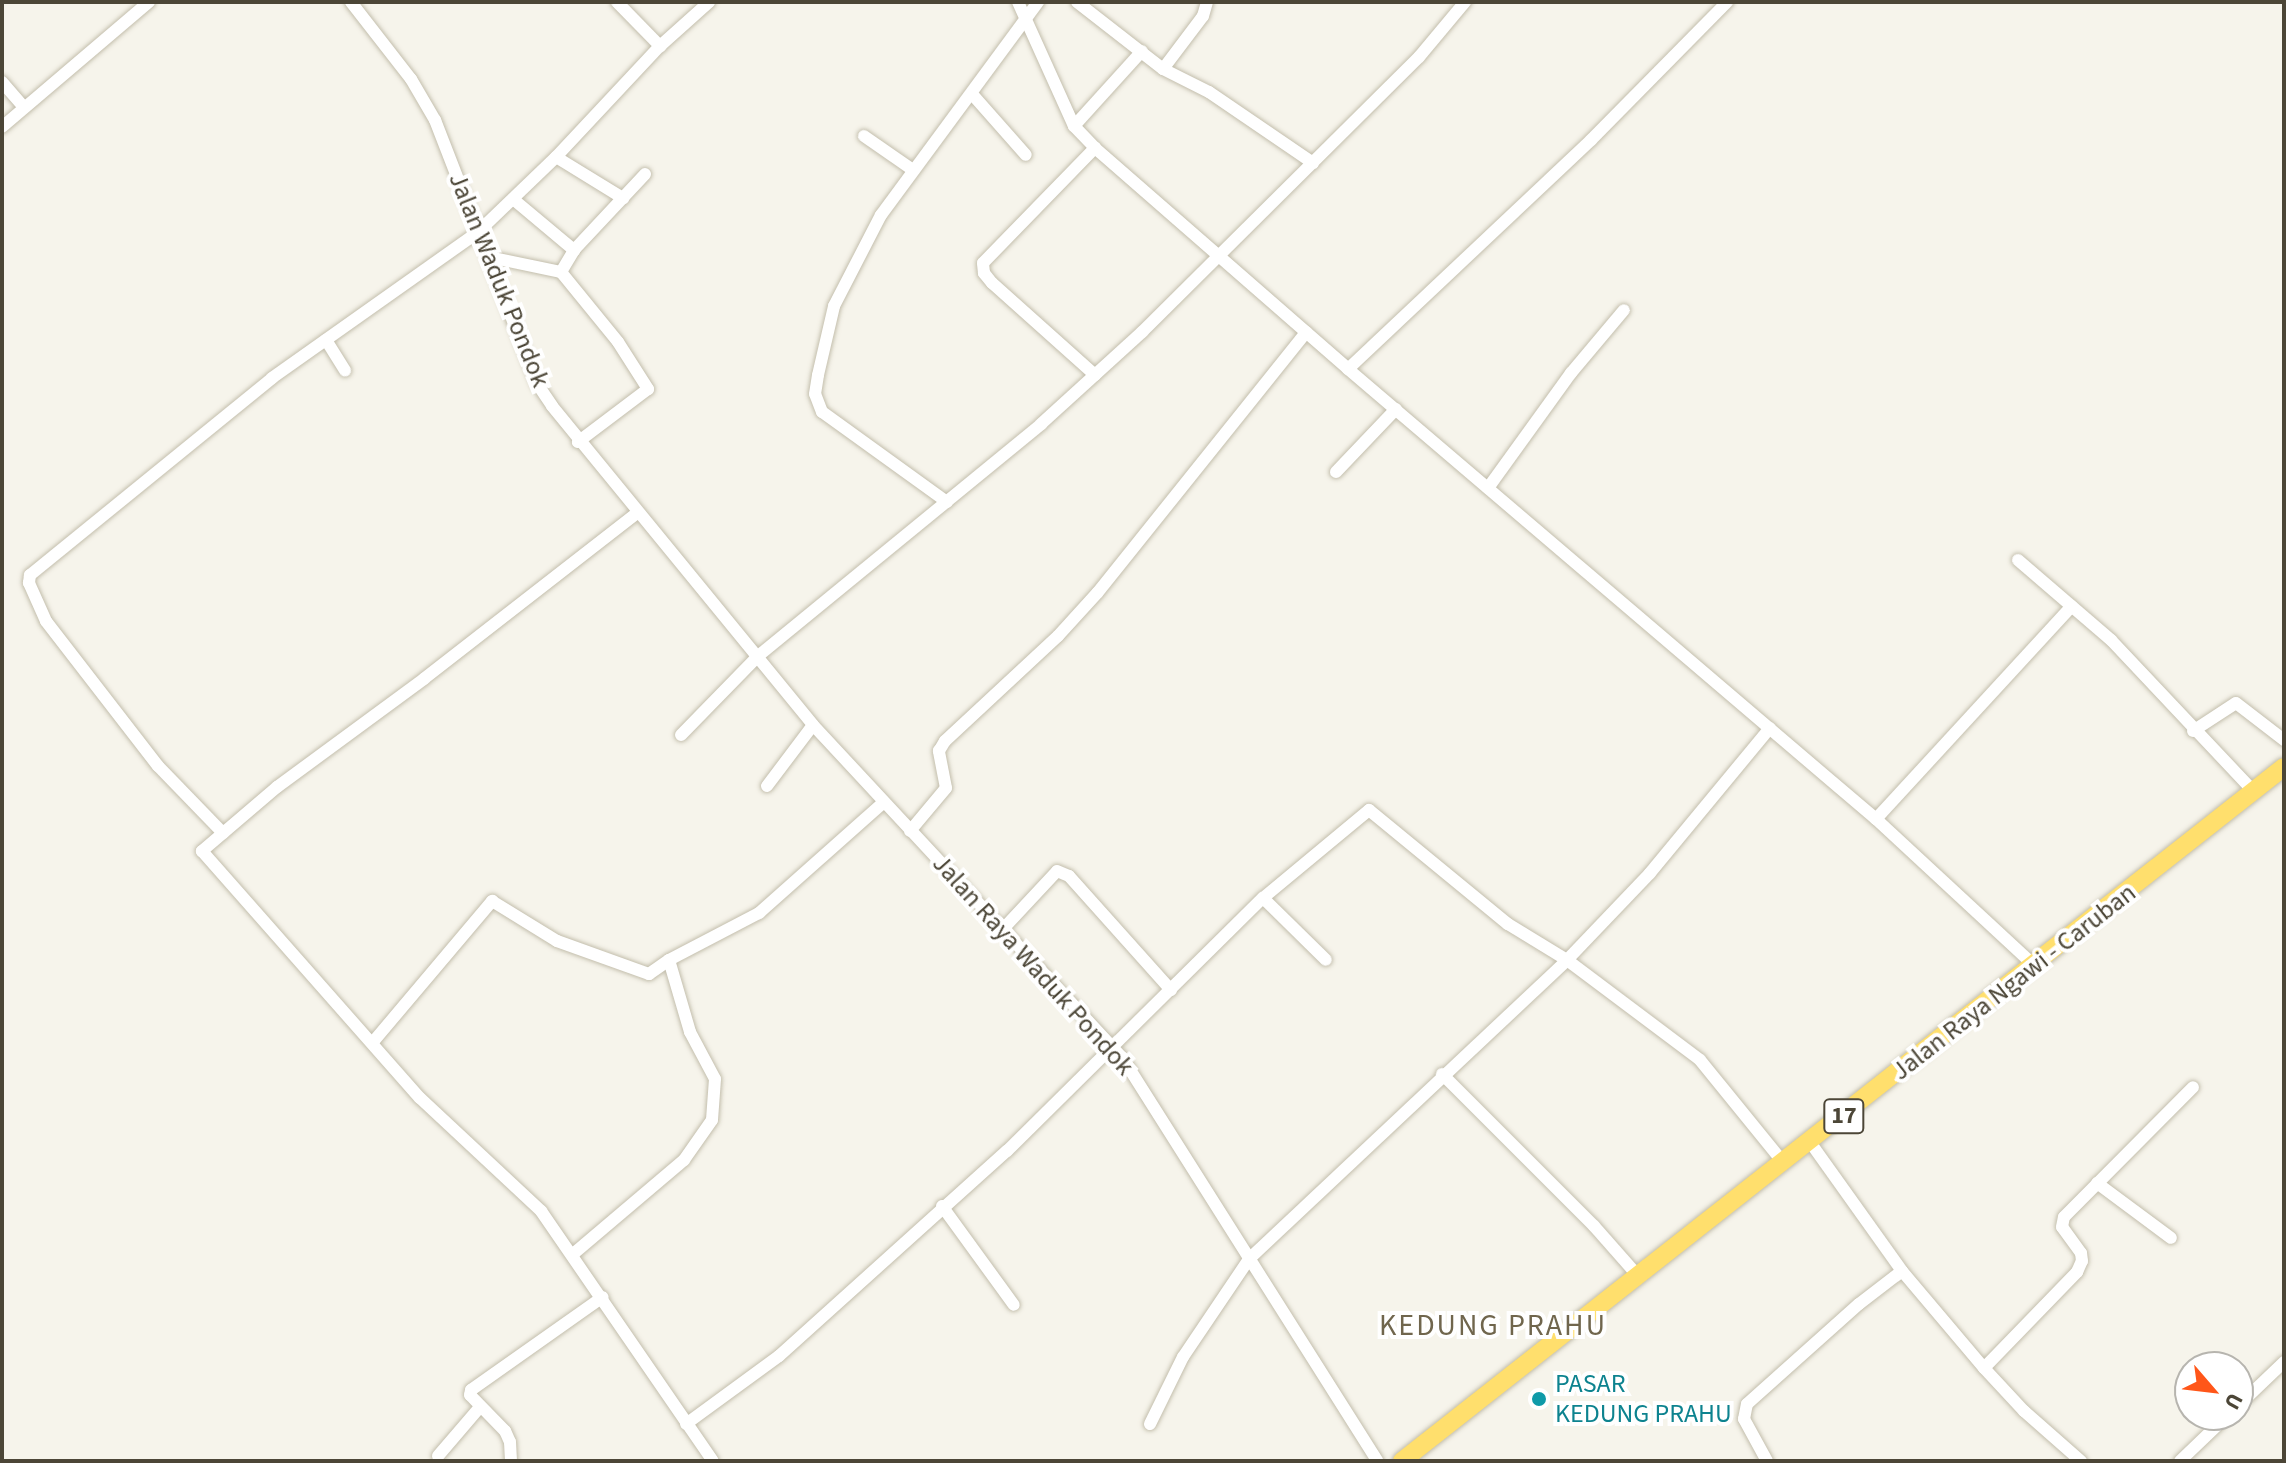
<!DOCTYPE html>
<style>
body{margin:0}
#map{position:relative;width:2286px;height:1463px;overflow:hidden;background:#f6f4eb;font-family:"Source Sans 3",sans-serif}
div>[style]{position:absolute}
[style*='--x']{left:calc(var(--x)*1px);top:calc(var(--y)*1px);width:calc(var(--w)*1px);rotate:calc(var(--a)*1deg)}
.roads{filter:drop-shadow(0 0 2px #c3beac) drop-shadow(0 0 2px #c3beac)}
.minor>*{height:12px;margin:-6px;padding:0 6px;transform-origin:6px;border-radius:6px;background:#fff}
.highway>*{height:18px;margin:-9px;padding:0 9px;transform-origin:9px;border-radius:9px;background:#ffdf6d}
.dots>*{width:22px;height:22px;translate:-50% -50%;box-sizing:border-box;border:4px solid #fff;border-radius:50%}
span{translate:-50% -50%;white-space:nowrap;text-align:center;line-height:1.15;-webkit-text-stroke:8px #fff;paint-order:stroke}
.shield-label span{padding:2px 6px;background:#fff;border:2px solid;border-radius:6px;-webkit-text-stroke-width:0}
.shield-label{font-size:24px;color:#4c4637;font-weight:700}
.street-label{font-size:26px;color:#4c4637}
.culture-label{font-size:26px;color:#0d838f}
.left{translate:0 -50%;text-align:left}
.quarter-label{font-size:30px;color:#70664d;letter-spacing:2px}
.frame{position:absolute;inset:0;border:4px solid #4c4637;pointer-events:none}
.north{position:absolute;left:2174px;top:1351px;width:80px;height:80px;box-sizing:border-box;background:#fff;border:2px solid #b7b5af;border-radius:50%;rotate:118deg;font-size:22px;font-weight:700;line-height:32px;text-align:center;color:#4c4637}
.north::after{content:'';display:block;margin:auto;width:28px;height:36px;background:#ff5619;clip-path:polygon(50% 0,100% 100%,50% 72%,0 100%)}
</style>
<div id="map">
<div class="roads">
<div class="minor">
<i style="--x:351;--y:2;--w:98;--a:52.1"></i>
<i style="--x:411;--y:79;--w:48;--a:59.7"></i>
<i style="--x:435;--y:120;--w:284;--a:68.8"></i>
<i style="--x:538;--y:385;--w:25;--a:56"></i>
<i style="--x:552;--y:406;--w:412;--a:50.7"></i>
<i style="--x:813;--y:725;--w:454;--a:47.1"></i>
<i style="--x:1122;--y:1057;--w:478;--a:57.7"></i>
<i style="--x:617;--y:2;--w:62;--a:45.7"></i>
<i style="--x:1018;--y:2;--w:136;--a:65.7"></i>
<i style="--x:1074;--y:126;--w:30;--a:46"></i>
<i style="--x:1095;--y:148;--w:336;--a:41.1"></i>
<i style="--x:1348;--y:369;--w:694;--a:40.44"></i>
<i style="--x:1876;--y:819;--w:217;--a:42.8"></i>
<i style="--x:1077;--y:2;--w:109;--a:37.9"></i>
<i style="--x:1163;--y:69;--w:51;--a:26.6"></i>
<i style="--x:1209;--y:92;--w:126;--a:34.3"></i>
<i style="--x:1163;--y:69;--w:66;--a:-53"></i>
<i style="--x:1203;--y:16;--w:15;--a:-74"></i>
<i style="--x:2;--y:82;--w:33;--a:49"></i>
<i style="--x:972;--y:94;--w:81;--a:48.5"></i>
<i style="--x:1074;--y:126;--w:101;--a:-47.8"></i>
<i style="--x:2;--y:127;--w:193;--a:-40.4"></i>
<i style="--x:864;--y:136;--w:60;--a:34.8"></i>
<i style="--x:556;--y:157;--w:79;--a:31.5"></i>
<i style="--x:513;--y:199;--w:80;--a:39.9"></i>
<i style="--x:489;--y:257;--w:74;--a:11.8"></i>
<i style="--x:561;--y:272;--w:26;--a:-59"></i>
<i style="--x:574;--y:250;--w:104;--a:-46.9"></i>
<i style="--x:561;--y:272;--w:90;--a:50.8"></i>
<i style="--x:618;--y:342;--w:56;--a:57.4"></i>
<i style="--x:648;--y:389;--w:88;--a:142.9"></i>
<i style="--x:326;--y:340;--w:36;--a:58"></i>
<i style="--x:1348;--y:369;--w:334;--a:-43.3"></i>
<i style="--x:1591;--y:140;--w:194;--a:-45.4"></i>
<i style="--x:1095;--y:375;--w:138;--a:-138.2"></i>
<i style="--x:992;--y:283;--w:13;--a:-129"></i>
<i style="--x:984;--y:273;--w:10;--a:-96"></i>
<i style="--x:983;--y:263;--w:161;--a:-45.8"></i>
<i style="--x:1336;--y:472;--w:87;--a:-46.4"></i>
<i style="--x:1488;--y:488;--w:142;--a:-54.2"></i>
<i style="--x:1571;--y:373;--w:82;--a:-49.9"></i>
<i style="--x:947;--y:502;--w:154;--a:-144.2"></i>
<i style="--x:822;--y:412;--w:19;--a:-111"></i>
<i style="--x:815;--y:394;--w:19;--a:-81"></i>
<i style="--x:818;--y:375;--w:71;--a:-76.9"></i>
<i style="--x:834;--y:306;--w:102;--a:-62.7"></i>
<i style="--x:881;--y:215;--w:265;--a:-53.6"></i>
<i style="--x:637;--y:513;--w:270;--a:142.1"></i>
<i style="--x:424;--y:679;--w:182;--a:143.7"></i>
<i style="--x:277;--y:787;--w:99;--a:139.5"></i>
<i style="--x:202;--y:851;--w:329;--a:48.6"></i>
<i style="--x:420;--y:1098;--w:166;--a:43"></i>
<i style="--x:541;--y:1211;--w:303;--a:55.5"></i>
<i style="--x:2018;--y:560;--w:123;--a:40.7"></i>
<i style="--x:2111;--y:640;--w:209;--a:46.7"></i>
<i style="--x:2193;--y:731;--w:51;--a:-33.1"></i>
<i style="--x:2236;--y:703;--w:61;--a:37.6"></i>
<i style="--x:681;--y:735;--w:110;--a:-45.7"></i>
<i style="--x:758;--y:656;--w:366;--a:-39.3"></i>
<i style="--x:1041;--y:424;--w:137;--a:-42.3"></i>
<i style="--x:1142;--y:332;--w:390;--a:-44.8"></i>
<i style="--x:1419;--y:57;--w:72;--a:-50.1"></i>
<i style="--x:767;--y:786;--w:76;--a:-53"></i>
<i style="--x:1876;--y:819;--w:289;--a:-47.4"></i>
<i style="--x:910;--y:831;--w:56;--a:-50.1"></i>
<i style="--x:946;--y:788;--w:38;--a:-101"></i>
<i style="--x:939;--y:751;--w:12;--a:-59"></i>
<i style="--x:945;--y:741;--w:154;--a:-42.9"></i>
<i style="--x:1058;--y:636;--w:59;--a:-47.7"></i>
<i style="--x:1098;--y:592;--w:333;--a:-51.3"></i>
<i style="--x:223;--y:833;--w:93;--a:-134.1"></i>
<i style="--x:158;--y:766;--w:183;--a:-127.7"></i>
<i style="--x:46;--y:621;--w:42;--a:-114.1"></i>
<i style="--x:29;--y:583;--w:8;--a:-83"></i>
<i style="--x:30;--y:575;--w:312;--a:-39.1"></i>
<i style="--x:272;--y:378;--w:251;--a:-35.3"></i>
<i style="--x:477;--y:233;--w:110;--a:-43.9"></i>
<i style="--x:556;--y:157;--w:152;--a:-46.9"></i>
<i style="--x:660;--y:46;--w:66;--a:-41.9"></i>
<i style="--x:1263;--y:898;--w:88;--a:44.5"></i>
<i style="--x:1003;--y:929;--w:79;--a:-47"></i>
<i style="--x:1057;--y:871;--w:13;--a:23"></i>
<i style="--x:1069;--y:876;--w:153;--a:48.2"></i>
<i style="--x:669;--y:960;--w:102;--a:-27.6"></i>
<i style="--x:759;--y:913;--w:166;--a:-41.6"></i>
<i style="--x:373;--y:1042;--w:185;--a:-49.8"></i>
<i style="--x:492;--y:901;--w:76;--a:31.6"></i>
<i style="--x:557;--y:941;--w:98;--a:19.7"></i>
<i style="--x:649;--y:974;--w:24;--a:-35"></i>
<i style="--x:669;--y:960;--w:75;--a:73.7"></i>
<i style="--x:690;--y:1032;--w:53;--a:62"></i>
<i style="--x:715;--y:1079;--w:41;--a:94.2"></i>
<i style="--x:712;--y:1120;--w:49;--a:125"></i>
<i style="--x:684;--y:1160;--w:145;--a:139.7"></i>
<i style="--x:1442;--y:1074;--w:215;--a:45"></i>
<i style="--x:1594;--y:1226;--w:68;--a:48.6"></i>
<i style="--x:1810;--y:1142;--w:158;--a:54.5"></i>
<i style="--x:1902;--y:1271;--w:127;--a:49.8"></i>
<i style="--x:1984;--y:1368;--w:59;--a:47.1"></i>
<i style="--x:2024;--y:1411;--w:76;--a:41.3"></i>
<i style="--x:2097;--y:1183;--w:92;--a:36.6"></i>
<i style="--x:942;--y:1206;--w:122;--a:54"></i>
<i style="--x:1984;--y:1368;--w:134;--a:-45.9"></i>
<i style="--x:2077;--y:1272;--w:12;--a:-66"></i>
<i style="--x:2082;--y:1261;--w:8;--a:-97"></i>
<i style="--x:2081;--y:1253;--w:32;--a:-126"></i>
<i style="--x:2062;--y:1227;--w:10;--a:-79"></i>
<i style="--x:2064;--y:1217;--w:183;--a:-45.2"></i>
<i style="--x:2238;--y:1406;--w:64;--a:-43.7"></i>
<i style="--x:686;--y:1424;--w:115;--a:-36.2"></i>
<i style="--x:779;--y:1356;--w:307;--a:-42"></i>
<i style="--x:1007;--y:1151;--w:360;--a:-44.7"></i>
<i style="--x:1263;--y:898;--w:138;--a:-39.7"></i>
<i style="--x:1369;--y:810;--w:180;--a:39.4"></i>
<i style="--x:1508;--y:924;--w:69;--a:31.4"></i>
<i style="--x:1567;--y:960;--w:166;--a:36.9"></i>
<i style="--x:1700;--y:1060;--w:132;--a:50.9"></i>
<i style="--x:1150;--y:1424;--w:75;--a:-63.8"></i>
<i style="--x:1183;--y:1357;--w:118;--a:-56"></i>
<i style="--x:1249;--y:1259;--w:436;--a:-43.2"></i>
<i style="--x:1567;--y:960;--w:120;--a:-46.3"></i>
<i style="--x:1650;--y:873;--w:188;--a:-50.4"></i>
<i style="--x:438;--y:1456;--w:65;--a:-49.4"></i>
<i style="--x:511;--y:1461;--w:19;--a:-93"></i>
<i style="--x:510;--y:1442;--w:12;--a:-114"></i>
<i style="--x:505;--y:1431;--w:50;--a:-134.2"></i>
<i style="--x:470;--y:1395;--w:5;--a:-79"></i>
<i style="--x:471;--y:1390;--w:161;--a:-35.2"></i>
<i style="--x:1767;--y:1461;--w:48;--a:-118.7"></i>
<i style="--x:1744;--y:1419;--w:15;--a:-79"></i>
<i style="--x:1747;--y:1404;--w:150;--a:-41.8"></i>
<i style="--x:1859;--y:1304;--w:54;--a:-37.5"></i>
<i style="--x:2180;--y:1461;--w:66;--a:-43.8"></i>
</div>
<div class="highway">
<i style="--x:1402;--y:1461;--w:1122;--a:-38.2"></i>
</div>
</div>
<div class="dots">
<i style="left:1539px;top:1399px;background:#0f9aa8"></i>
</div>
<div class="shield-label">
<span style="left:1844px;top:1116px">17</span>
</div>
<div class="street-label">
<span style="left:499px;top:280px;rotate:68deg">Jalan Waduk Pondok</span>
<span style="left:1033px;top:965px;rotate:48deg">Jalan Raya Waduk Pondok</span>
<span style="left:2014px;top:982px;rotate:-38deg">Jalan Raya Ngawi - Caruban</span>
</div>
<div class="culture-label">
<span class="left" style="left:1555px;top:1399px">PASAR<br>KEDUNG PRAHU</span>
</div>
<div class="quarter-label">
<span style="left:1493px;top:1326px">KEDUNG PRAHU</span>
</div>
<div class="frame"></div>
<div class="north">U</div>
</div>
